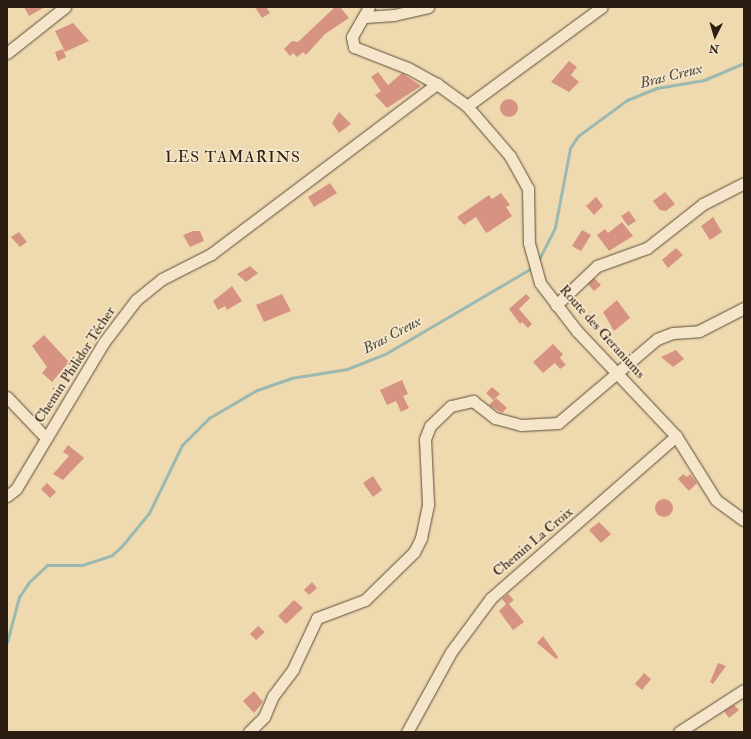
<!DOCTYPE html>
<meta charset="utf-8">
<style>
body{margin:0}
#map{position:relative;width:751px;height:739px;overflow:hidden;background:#efd9af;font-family:"IM FELL Double Pica",serif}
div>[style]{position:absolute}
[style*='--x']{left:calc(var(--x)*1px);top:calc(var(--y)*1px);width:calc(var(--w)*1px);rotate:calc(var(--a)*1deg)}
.stream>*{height:3px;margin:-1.5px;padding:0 1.5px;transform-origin:1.5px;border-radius:1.5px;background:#9bb9b1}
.building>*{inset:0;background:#d79382}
.round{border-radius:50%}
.roads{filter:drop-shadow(0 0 1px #5c4c38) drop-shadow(0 0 1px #5c4c38)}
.street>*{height:11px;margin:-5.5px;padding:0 5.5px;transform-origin:5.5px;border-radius:5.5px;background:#f5e6cb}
span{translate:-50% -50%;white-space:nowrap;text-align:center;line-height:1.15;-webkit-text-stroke:3.5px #f5e6cb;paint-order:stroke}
.street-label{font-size:14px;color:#2b1d11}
.water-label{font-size:15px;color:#4d4c41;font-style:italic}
.quarter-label{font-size:16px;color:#2b1d11;letter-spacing:1px}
.frame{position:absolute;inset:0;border:8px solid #2b1d11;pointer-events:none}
.north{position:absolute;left:695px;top:16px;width:40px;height:40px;-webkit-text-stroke:3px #f5e6cb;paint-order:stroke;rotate:185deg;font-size:11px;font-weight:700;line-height:16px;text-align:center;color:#2b1d11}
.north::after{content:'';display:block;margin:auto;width:14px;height:18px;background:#2b1d11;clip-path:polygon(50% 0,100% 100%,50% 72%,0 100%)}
</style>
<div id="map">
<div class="stream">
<i style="--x:538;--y:261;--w:38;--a:-63"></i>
<i style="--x:555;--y:227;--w:80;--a:-79.2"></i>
<i style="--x:570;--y:148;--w:14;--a:-56"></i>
<i style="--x:578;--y:136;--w:61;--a:-36.3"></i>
<i style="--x:627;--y:100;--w:32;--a:-22"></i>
<i style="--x:657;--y:88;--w:48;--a:-9.7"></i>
<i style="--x:704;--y:80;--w:43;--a:-23"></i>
<i style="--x:7;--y:642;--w:47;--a:-75.1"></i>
<i style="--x:19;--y:597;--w:18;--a:-56"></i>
<i style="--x:29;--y:582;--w:25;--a:-43"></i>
<i style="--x:47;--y:565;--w:35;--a:0"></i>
<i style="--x:82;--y:565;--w:32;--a:-18"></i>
<i style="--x:112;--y:555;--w:12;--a:-42"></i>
<i style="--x:121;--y:547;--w:44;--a:-50.5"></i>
<i style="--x:149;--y:513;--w:76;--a:-64.1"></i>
<i style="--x:182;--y:445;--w:38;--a:-45"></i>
<i style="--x:209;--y:418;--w:56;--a:-30.3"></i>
<i style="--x:257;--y:390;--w:36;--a:-19"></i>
<i style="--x:291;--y:378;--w:57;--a:-9.1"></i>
<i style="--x:347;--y:369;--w:41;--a:-21.5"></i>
<i style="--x:385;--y:354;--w:172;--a:-30.4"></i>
</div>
<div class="building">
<i style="clip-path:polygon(24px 7px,45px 7px,29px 16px)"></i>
<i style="clip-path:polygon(255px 7px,266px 7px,270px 13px,262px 18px)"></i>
<i style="clip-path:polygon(335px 7px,340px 7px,349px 18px,325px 34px,306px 55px,303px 52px,297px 57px,293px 53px,290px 56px,284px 49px,292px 41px,298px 42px)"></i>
<i style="clip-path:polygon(73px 23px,89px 41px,65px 52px,55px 31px)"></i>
<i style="clip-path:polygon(63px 49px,66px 57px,58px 61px,55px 52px)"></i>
<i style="clip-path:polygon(569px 61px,577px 67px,571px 75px,579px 82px,569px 92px,551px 82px)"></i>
<i style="clip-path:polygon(378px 72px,388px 85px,402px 73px,421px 86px,387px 108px,375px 95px,381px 91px,371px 77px)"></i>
<i class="round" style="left:500px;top:99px;width:18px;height:18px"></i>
<i style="clip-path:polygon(339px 112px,351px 124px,339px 133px,332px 123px)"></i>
<i style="clip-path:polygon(330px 183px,337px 193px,314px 207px,308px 197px)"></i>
<i style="clip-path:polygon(665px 192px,675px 204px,666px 211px,660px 210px,653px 201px)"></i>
<i style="clip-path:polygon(501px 193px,510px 205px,506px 207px,512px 216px,490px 231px,486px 233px,476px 217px,464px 225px,457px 217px,489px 195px,492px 199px)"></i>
<i style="clip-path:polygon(596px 197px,603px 206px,594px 215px,586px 206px)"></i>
<i style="clip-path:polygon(629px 211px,636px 221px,628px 226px,621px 216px)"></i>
<i style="clip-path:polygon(713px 217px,722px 232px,710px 240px,701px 226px)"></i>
<i style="clip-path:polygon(622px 222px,633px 236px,609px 251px,597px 235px,605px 229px,608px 233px)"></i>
<i style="clip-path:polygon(582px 230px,591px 235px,581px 251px,572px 246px)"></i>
<i style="clip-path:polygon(193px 231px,200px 231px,204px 241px,190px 247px,183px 235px)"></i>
<i style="clip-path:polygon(19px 232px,27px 242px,20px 247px,11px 237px)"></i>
<i style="clip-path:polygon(676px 248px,683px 255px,668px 268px,662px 260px)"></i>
<i style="clip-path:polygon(250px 266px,258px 273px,246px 282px,237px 274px)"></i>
<i style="clip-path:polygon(594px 278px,601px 285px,594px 291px,588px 284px)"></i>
<i style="clip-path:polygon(232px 286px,242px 301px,227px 310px,225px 306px,218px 310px,213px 301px)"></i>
<i style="clip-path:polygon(282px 294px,291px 311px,264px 322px,256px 305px)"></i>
<i style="clip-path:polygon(526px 294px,530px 298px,519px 309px,532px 324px,528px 328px,522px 322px,520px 324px,509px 309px)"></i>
<i style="clip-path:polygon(617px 300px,630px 318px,614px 331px,603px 312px)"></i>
<i style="clip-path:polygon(44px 335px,69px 362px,52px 382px,42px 373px,47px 367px,32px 346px)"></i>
<i style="clip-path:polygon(553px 344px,563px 354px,560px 358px,566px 365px,560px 369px,555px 363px,543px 373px,533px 362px)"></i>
<i style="clip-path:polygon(676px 350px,684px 359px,673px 367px,661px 357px)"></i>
<i style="clip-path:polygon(402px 380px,408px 394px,403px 396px,409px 408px,401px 412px,396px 401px,387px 405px,380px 390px)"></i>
<i style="clip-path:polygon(492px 387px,500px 394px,493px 400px,486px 393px)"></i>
<i style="clip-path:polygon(496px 398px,507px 408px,502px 413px,489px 405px)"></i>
<i style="clip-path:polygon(68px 445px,84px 458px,63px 480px,53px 474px,69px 456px,63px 452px)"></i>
<i style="clip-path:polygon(683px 474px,687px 477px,690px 474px,697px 483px,689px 491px,678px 479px)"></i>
<i style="clip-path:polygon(373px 476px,382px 490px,373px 497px,363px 483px)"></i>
<i style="clip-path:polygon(47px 483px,56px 492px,50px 498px,41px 489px)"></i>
<i class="round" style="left:655px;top:499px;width:18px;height:18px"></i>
<i style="clip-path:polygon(599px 522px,611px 534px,601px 543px,589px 530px)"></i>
<i style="clip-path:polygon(312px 582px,317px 588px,309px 595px,304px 590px)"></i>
<i style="clip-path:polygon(508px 594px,514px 600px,509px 604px,524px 622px,513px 630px,499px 611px,506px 604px,502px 599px)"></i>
<i style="clip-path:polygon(294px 600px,303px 608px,286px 624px,278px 616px)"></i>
<i style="clip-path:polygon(258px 626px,265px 632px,256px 640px,250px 634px)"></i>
<i style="clip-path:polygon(543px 636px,558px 657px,556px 659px,537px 643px)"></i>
<i style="clip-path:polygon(718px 663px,726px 666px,713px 684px,710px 682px)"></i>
<i style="clip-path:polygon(644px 673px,651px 679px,642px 690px,635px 684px)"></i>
<i style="clip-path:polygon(254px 691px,263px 702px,254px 713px,243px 701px)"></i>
<i style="clip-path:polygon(734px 705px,739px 710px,729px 718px,724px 711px)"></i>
</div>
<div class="roads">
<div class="street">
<i style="--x:369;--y:7;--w:34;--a:120"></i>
<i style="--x:352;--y:37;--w:10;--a:79"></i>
<i style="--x:354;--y:47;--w:58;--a:21.3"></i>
<i style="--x:408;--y:68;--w:33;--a:29"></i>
<i style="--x:437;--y:84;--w:37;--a:36"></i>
<i style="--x:467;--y:106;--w:66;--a:49.3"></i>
<i style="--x:510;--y:156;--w:37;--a:61"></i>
<i style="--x:528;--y:188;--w:55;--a:89"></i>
<i style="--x:529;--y:243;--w:41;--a:74.6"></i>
<i style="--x:540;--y:283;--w:61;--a:52.4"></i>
<i style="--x:577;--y:331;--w:144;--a:46.7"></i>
<i style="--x:676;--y:436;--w:75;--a:58"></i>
<i style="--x:716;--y:500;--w:34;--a:36"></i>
<i style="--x:365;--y:17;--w:29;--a:-4"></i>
<i style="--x:394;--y:15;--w:35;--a:-13"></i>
<i style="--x:7;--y:53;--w:74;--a:-38.4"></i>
<i style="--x:467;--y:106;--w:167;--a:-36.3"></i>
<i style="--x:556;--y:305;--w:57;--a:-43.6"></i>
<i style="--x:597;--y:266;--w:53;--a:-19.8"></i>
<i style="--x:647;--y:248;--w:71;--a:-38.2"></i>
<i style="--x:703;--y:204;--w:46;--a:-27.1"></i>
<i style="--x:7;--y:397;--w:57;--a:46.4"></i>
<i style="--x:7;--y:496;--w:11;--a:-38"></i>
<i style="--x:16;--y:489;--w:171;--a:-59.1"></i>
<i style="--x:104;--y:342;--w:53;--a:-52.7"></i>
<i style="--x:136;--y:300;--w:33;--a:-39"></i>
<i style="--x:162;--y:279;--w:55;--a:-27"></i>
<i style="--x:211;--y:254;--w:283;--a:-37"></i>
<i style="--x:249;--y:732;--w:21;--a:-45"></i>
<i style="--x:264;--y:717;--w:23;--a:-67"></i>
<i style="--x:273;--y:696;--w:34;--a:-53"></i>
<i style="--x:293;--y:669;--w:56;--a:-64.8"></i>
<i style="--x:317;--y:618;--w:51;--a:-20.6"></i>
<i style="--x:365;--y:600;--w:69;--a:-44.4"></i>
<i style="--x:414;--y:552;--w:16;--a:-63"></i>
<i style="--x:421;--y:538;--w:35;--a:-78"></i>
<i style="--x:428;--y:504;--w:65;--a:-92.6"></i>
<i style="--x:425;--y:439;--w:14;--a:-69"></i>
<i style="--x:430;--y:426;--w:29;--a:-44"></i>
<i style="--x:451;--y:406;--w:23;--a:-13"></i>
<i style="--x:473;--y:401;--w:28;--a:38"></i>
<i style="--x:495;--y:418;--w:27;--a:15"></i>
<i style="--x:521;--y:425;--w:37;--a:-3"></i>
<i style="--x:558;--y:423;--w:130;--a:-40.3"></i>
<i style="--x:657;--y:339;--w:17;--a:-21"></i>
<i style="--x:673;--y:333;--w:26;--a:-4"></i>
<i style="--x:699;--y:331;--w:51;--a:-27.1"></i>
<i style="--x:407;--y:732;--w:91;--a:-61.2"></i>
<i style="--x:451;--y:652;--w:67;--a:-53.5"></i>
<i style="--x:491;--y:598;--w:246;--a:-41.2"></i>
<i style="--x:679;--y:732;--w:77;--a:-32.9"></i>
</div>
</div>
<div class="street-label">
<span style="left:602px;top:332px;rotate:48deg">Route des Geraniums</span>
<span style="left:75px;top:365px;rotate:-57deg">Chemin Philidor Técher</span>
<span style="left:533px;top:542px;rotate:-40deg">Chemin La Croix</span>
</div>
<div class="water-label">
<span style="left:671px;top:76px;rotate:-14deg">Bras Creux</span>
<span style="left:392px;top:335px;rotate:-28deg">Bras Creux</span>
</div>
<div class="quarter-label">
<span style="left:233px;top:157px">LES TAMARINS</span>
</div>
<div class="frame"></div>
<div class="north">N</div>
</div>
